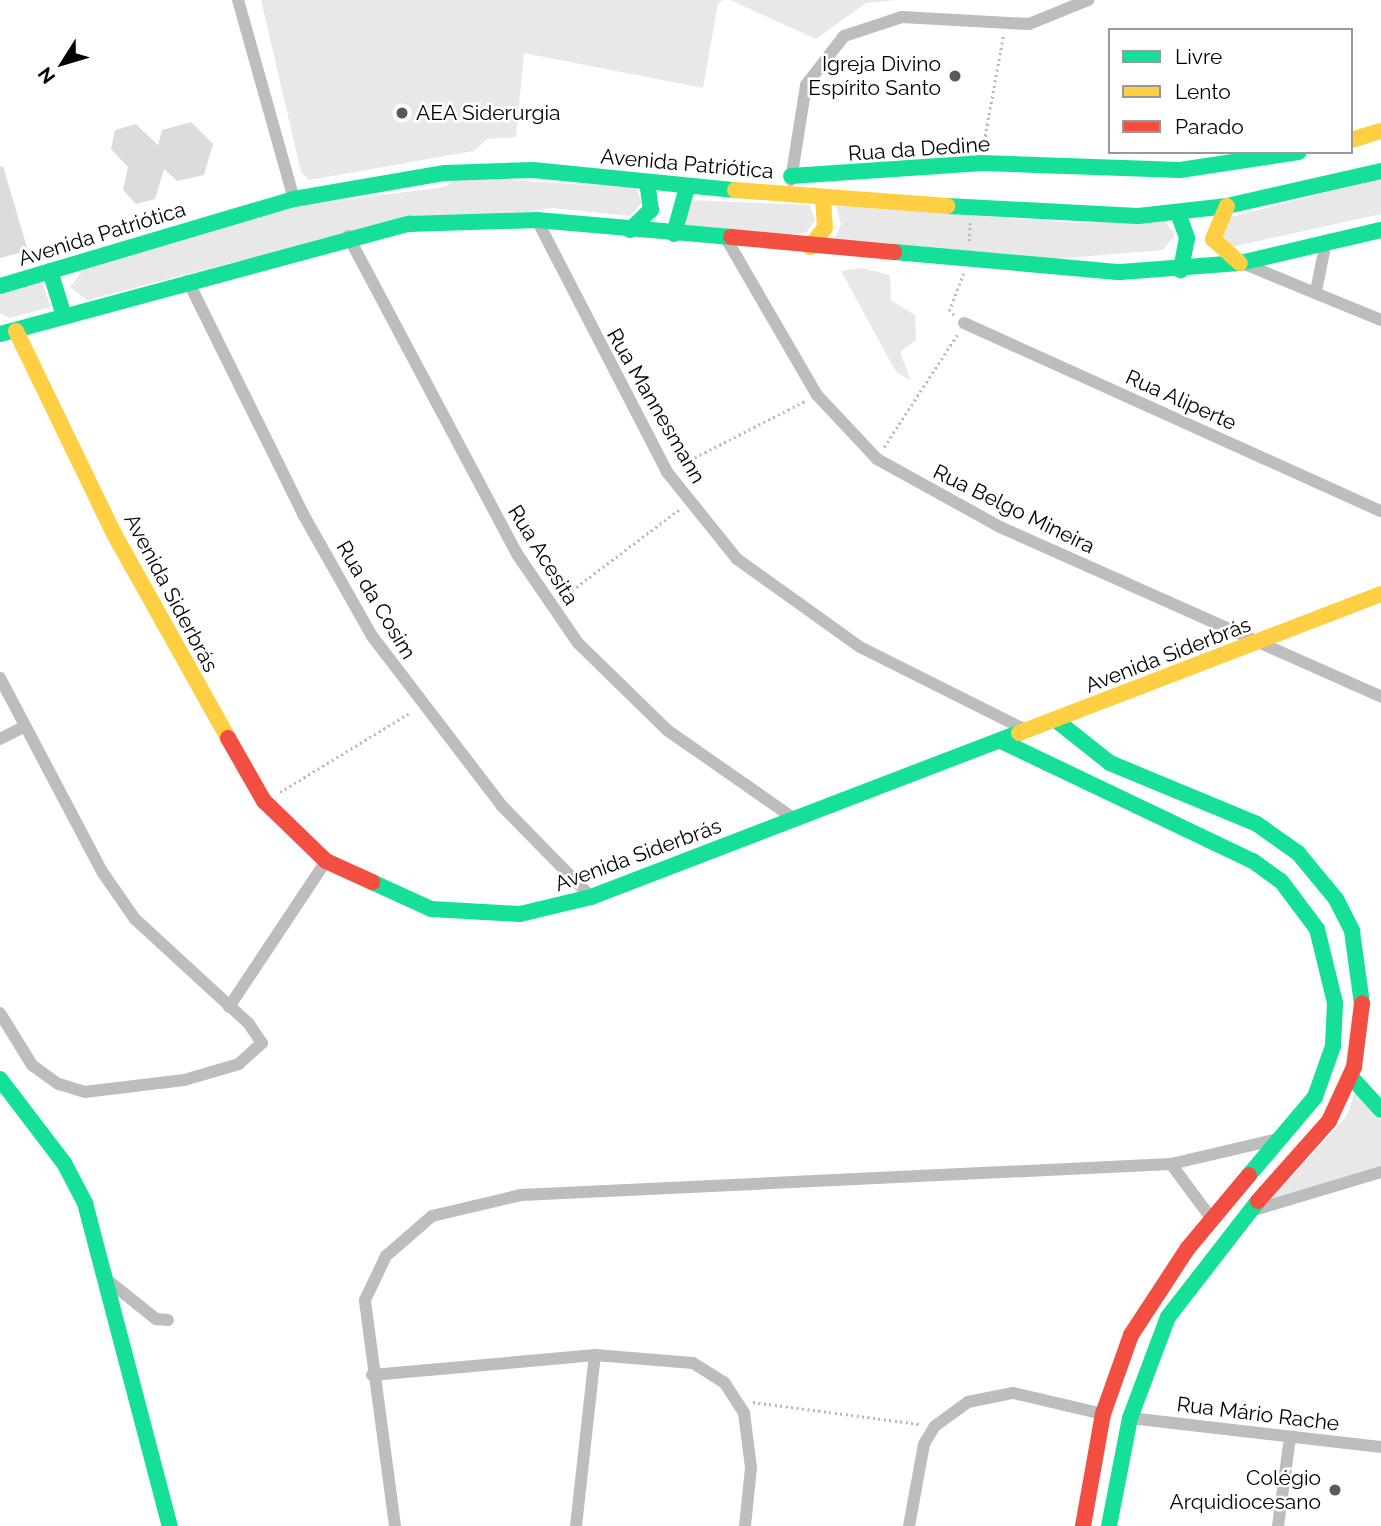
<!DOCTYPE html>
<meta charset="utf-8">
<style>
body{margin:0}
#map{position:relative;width:1381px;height:1526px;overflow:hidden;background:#fff;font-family:Raleway,sans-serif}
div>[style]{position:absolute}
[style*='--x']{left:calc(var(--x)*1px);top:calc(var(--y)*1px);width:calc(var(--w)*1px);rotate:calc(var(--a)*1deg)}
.green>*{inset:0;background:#e8e8e8}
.building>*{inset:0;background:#dcdcdc}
.path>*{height:2.5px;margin-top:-1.25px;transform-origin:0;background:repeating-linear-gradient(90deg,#b8b8b8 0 2px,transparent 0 5.5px)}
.street>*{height:12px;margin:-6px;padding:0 6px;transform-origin:6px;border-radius:6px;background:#bdbdbd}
.fast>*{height:16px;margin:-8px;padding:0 8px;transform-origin:8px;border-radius:8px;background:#16e098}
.slow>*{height:16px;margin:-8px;padding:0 8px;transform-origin:8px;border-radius:8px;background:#ffcf43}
.jam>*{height:16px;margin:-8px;padding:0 8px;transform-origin:8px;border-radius:8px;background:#f24e42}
.dots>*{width:19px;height:19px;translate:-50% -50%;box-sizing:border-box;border:4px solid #fff;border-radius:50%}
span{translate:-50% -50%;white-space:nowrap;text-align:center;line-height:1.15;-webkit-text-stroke:5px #fff;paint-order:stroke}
.poi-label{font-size:21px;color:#000}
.right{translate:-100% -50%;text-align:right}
.left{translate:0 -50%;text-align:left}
.street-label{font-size:21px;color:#000}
.legend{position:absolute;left:1108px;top:28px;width:245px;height:126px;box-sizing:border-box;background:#fff;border:2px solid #999;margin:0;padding:9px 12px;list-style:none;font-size:21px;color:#000}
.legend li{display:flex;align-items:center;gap:14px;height:35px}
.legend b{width:35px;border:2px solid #999}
.north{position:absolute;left:28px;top:28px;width:70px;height:70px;-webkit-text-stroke:5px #fff;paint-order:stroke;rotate:233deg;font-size:19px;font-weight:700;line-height:28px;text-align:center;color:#000}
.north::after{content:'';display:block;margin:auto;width:24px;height:32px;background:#000;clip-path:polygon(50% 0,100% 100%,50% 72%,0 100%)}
</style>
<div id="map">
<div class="green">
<i style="clip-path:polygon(261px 0,724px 0,718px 3px,703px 88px,524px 53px,516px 137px,487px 139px,474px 151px,309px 180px,301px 172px)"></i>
<i style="clip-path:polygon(730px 0,897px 0,866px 3px,816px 39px)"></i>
<i style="clip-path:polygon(459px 177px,636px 188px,642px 202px,630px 216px,552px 208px,239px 261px,87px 300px,70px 287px,89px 262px,304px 205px,444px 187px)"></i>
<i style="clip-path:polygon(1381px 179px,1381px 214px,1227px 248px,1213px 227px,1219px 220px)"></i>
<i style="clip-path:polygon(688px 200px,810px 205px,815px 220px,806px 233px,787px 235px,688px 227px,678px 209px)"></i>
<i style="clip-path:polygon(836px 206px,1078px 223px,1164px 220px,1175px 235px,1163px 250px,1054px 259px,834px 241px,841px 224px)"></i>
<i style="clip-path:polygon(862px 268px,890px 275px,891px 300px,915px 315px,916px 340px,900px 352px,911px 381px,896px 372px,841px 271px)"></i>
<i style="clip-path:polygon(42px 282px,51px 307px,9px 318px,0 313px,0 295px)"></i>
<i style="clip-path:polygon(1357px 1087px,1381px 1120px,1381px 1166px,1272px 1198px,1346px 1117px)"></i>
</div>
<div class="building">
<i style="clip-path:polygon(191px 122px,213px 144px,204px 175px,177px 181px,164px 169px,155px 199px,136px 204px,123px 190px,128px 167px,111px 149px,115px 130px,136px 124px,158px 145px,162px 130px)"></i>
<i style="clip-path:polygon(3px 166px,28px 251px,0 258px,0 167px)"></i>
</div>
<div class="path">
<i style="--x:983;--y:147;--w:112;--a:-79.7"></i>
<i style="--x:969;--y:241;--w:18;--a:-87"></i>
<i style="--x:954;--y:315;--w:6;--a:-141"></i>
<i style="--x:949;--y:311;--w:40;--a:-69"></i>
<i style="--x:884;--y:447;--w:134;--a:-56.9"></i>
<i style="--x:680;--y:465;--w:140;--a:-27.1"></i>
<i style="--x:563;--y:597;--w:148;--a:-37"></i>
<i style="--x:280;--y:792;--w:153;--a:-31.4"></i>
<i style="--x:753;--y:1402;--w:168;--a:7.5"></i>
</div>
<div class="street">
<i style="--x:238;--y:0;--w:207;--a:74.3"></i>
<i style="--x:791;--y:180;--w:96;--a:-81"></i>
<i style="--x:806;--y:85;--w:62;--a:-52.2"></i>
<i style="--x:844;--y:36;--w:61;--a:-18.1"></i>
<i style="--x:902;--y:17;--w:127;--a:3.2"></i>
<i style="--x:1029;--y:24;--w:64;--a:-22.1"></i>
<i style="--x:537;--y:220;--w:284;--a:62.7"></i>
<i style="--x:667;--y:472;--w:112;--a:51.2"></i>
<i style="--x:737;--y:559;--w:151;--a:35.6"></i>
<i style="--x:860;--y:647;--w:188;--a:26.6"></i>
<i style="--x:348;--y:236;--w:360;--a:62"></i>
<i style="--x:517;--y:554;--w:108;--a:55.6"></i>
<i style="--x:578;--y:643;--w:124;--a:44.3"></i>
<i style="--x:667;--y:730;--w:157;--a:34.9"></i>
<i style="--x:727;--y:240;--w:179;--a:59.9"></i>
<i style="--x:817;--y:395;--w:88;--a:46.8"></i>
<i style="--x:877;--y:459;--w:141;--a:28.9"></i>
<i style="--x:1000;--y:527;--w:417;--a:24"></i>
<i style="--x:1242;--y:263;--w:150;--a:22.3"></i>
<i style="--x:188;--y:281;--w:260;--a:63.7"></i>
<i style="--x:303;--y:514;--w:140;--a:60.5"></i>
<i style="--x:372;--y:636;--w:213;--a:52.6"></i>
<i style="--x:501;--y:805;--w:129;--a:45.6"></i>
<i style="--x:1316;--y:291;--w:50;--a:-78.5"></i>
<i style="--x:964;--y:323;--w:457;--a:24.3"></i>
<i style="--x:0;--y:678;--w:221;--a:62.2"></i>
<i style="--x:103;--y:873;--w:56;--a:55.2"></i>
<i style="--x:135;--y:919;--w:155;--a:42.6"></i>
<i style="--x:249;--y:1024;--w:23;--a:56"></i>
<i style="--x:262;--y:1043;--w:31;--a:138"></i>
<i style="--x:239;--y:1064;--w:57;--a:163.8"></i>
<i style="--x:184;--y:1080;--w:100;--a:173.1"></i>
<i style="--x:85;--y:1092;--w:28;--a:-163"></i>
<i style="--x:58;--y:1084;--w:32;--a:-144"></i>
<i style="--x:32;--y:1065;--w:61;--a:-121.6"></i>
<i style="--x:0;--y:739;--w:27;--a:-27"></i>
<i style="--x:229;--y:1007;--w:175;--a:-56.4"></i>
<i style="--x:1251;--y:1211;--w:136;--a:-16.7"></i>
<i style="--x:1211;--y:1218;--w:67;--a:-126.5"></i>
<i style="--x:1171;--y:1164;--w:110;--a:-13.2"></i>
<i style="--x:111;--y:1283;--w:58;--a:38.7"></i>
<i style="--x:156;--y:1319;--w:12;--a:5"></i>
<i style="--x:372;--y:1375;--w:224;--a:-5.1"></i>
<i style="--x:595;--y:1355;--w:98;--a:4.7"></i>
<i style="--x:693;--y:1363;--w:36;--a:32"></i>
<i style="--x:724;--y:1382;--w:37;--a:57"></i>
<i style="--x:744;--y:1413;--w:55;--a:82.7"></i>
<i style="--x:751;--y:1468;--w:58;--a:95.9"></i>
<i style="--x:1130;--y:1418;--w:253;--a:6.6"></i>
<i style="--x:395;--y:1526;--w:228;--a:-97.6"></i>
<i style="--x:365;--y:1300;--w:49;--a:-64.5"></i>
<i style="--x:386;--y:1256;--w:61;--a:-41"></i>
<i style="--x:432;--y:1216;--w:91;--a:-13.3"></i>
<i style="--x:521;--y:1195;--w:651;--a:-2.73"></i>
<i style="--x:576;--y:1526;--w:172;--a:-83.7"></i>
<i style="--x:909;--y:1526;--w:83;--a:-79.6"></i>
<i style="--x:924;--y:1444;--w:21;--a:-59"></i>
<i style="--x:935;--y:1426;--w:41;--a:-36"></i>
<i style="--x:968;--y:1402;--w:46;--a:-11.3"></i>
<i style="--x:1013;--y:1393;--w:92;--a:13.1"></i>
<i style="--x:1278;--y:1526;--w:90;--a:-82.3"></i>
</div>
<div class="fast">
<i style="--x:791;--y:176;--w:189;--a:-3.9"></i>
<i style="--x:980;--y:163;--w:200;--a:2"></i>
<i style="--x:1180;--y:170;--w:120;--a:-8.6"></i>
<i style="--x:947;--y:206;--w:191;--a:3"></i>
<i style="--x:1138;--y:216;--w:90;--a:-6.4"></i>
<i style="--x:1227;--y:206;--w:158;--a:-12.8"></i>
<i style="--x:1178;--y:213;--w:27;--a:70"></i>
<i style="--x:1187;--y:238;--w:33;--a:101"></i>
<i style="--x:630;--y:230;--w:29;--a:-44"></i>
<i style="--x:651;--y:210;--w:28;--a:-98"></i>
<i style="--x:674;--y:234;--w:49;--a:-74.5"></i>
<i style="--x:894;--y:252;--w:227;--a:5.1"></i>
<i style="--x:1120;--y:272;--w:120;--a:-4.3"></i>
<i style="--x:1240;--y:263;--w:145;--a:-13.2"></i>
<i style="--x:50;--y:271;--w:47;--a:72.7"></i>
<i style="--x:0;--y:286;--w:307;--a:-16.5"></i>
<i style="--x:294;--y:199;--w:153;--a:-9.8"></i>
<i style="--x:445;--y:173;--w:88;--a:-2"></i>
<i style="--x:533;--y:170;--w:203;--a:5.7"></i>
<i style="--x:0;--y:334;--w:424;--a:-15.1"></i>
<i style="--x:409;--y:224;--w:128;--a:-1.8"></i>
<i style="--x:537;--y:220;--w:195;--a:5"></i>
<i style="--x:1057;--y:721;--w:68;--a:38.4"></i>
<i style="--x:1110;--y:763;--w:159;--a:22.5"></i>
<i style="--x:1257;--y:824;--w:50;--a:35.3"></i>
<i style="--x:1298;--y:853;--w:60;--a:50.4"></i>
<i style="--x:1336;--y:899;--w:36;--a:63"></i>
<i style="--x:1352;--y:931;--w:74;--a:82.2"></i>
<i style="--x:1001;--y:741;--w:279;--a:25.5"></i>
<i style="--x:1253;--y:861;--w:34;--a:36"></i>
<i style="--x:1281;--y:881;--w:60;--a:53.1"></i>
<i style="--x:1317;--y:929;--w:76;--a:76.3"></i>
<i style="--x:1335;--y:1003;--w:43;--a:92.7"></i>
<i style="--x:1333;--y:1046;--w:54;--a:109.4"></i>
<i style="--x:1315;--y:1097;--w:102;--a:130.2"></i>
<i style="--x:372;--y:882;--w:65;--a:24.6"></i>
<i style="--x:431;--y:909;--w:89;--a:3.2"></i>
<i style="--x:520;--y:914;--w:73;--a:-13.5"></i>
<i style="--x:591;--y:897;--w:458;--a:-21"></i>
<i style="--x:1352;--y:1078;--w:43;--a:47.8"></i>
<i style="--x:0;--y:1079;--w:106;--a:52.7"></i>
<i style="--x:64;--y:1163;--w:45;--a:62.3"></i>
<i style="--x:85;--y:1203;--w:334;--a:75.3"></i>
<i style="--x:1109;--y:1526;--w:110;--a:-79"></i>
<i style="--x:1130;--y:1418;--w:108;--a:-69.4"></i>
<i style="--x:1168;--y:1317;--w:147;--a:-52.2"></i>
</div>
<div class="slow">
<i style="--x:1351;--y:140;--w:31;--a:-17"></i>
<i style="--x:735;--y:190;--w:213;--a:4.3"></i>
<i style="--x:1227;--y:206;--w:36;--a:113"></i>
<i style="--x:1213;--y:239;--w:36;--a:42"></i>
<i style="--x:810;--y:247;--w:24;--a:-52"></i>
<i style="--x:825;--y:228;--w:29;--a:-94"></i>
<i style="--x:16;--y:331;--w:223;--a:64.2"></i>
<i style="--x:113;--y:532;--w:236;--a:60.8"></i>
<i style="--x:1019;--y:733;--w:388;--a:-21"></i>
</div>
<div class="jam">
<i style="--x:731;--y:237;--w:164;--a:5.3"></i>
<i style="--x:228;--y:738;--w:73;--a:60.3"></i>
<i style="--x:264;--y:801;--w:86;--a:44.1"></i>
<i style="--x:326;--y:861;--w:51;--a:24.5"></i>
<i style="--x:1258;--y:1201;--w:107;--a:-48.4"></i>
<i style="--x:1329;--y:1121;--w:60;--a:-65.2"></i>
<i style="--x:1354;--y:1067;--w:64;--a:-82.8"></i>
<i style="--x:1083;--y:1526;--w:114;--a:-79.9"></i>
<i style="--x:1103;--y:1414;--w:84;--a:-70.5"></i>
<i style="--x:1131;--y:1335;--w:104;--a:-56.8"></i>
<i style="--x:1188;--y:1248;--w:95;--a:-50.1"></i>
</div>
<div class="dots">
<i style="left:955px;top:76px;background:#595959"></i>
<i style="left:402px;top:113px;background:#595959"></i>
<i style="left:1335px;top:1490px;background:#595959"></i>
</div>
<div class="poi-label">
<span class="right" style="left:941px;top:76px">Igreja Divino<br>Espírito Santo</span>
<span class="left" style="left:416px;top:113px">AEA Siderurgia</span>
<span class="right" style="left:1321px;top:1490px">Colégio<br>Arquidiocesano</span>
</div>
<div class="street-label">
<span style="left:919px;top:149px;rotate:-4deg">Rua da Dedine</span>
<span style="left:687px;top:164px;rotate:5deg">Avenida Patriótica</span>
<span style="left:102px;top:234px;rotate:-17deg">Avenida Patriótica</span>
<span style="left:1181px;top:400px;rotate:24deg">Rua Aliperte</span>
<span style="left:656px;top:406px;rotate:60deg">Rua Mannesmann</span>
<span style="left:1014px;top:509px;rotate:26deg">Rua Belgo Mineira</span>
<span style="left:543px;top:555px;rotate:58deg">Rua Acesita</span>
<span style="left:171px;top:593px;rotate:62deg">Avenida Siderbrás</span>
<span style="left:376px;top:600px;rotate:59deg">Rua da Cosim</span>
<span style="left:1168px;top:655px;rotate:-21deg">Avenida Siderbrás</span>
<span style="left:638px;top:855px;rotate:-20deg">Avenida Siderbrás</span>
<span style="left:1258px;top:1414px;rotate:7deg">Rua Mário Rache</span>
</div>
<ul class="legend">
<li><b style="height:9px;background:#16e098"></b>Livre</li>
<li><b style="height:9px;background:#ffcf43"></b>Lento</li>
<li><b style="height:9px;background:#f24e42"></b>Parado</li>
</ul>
<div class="north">N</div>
</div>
